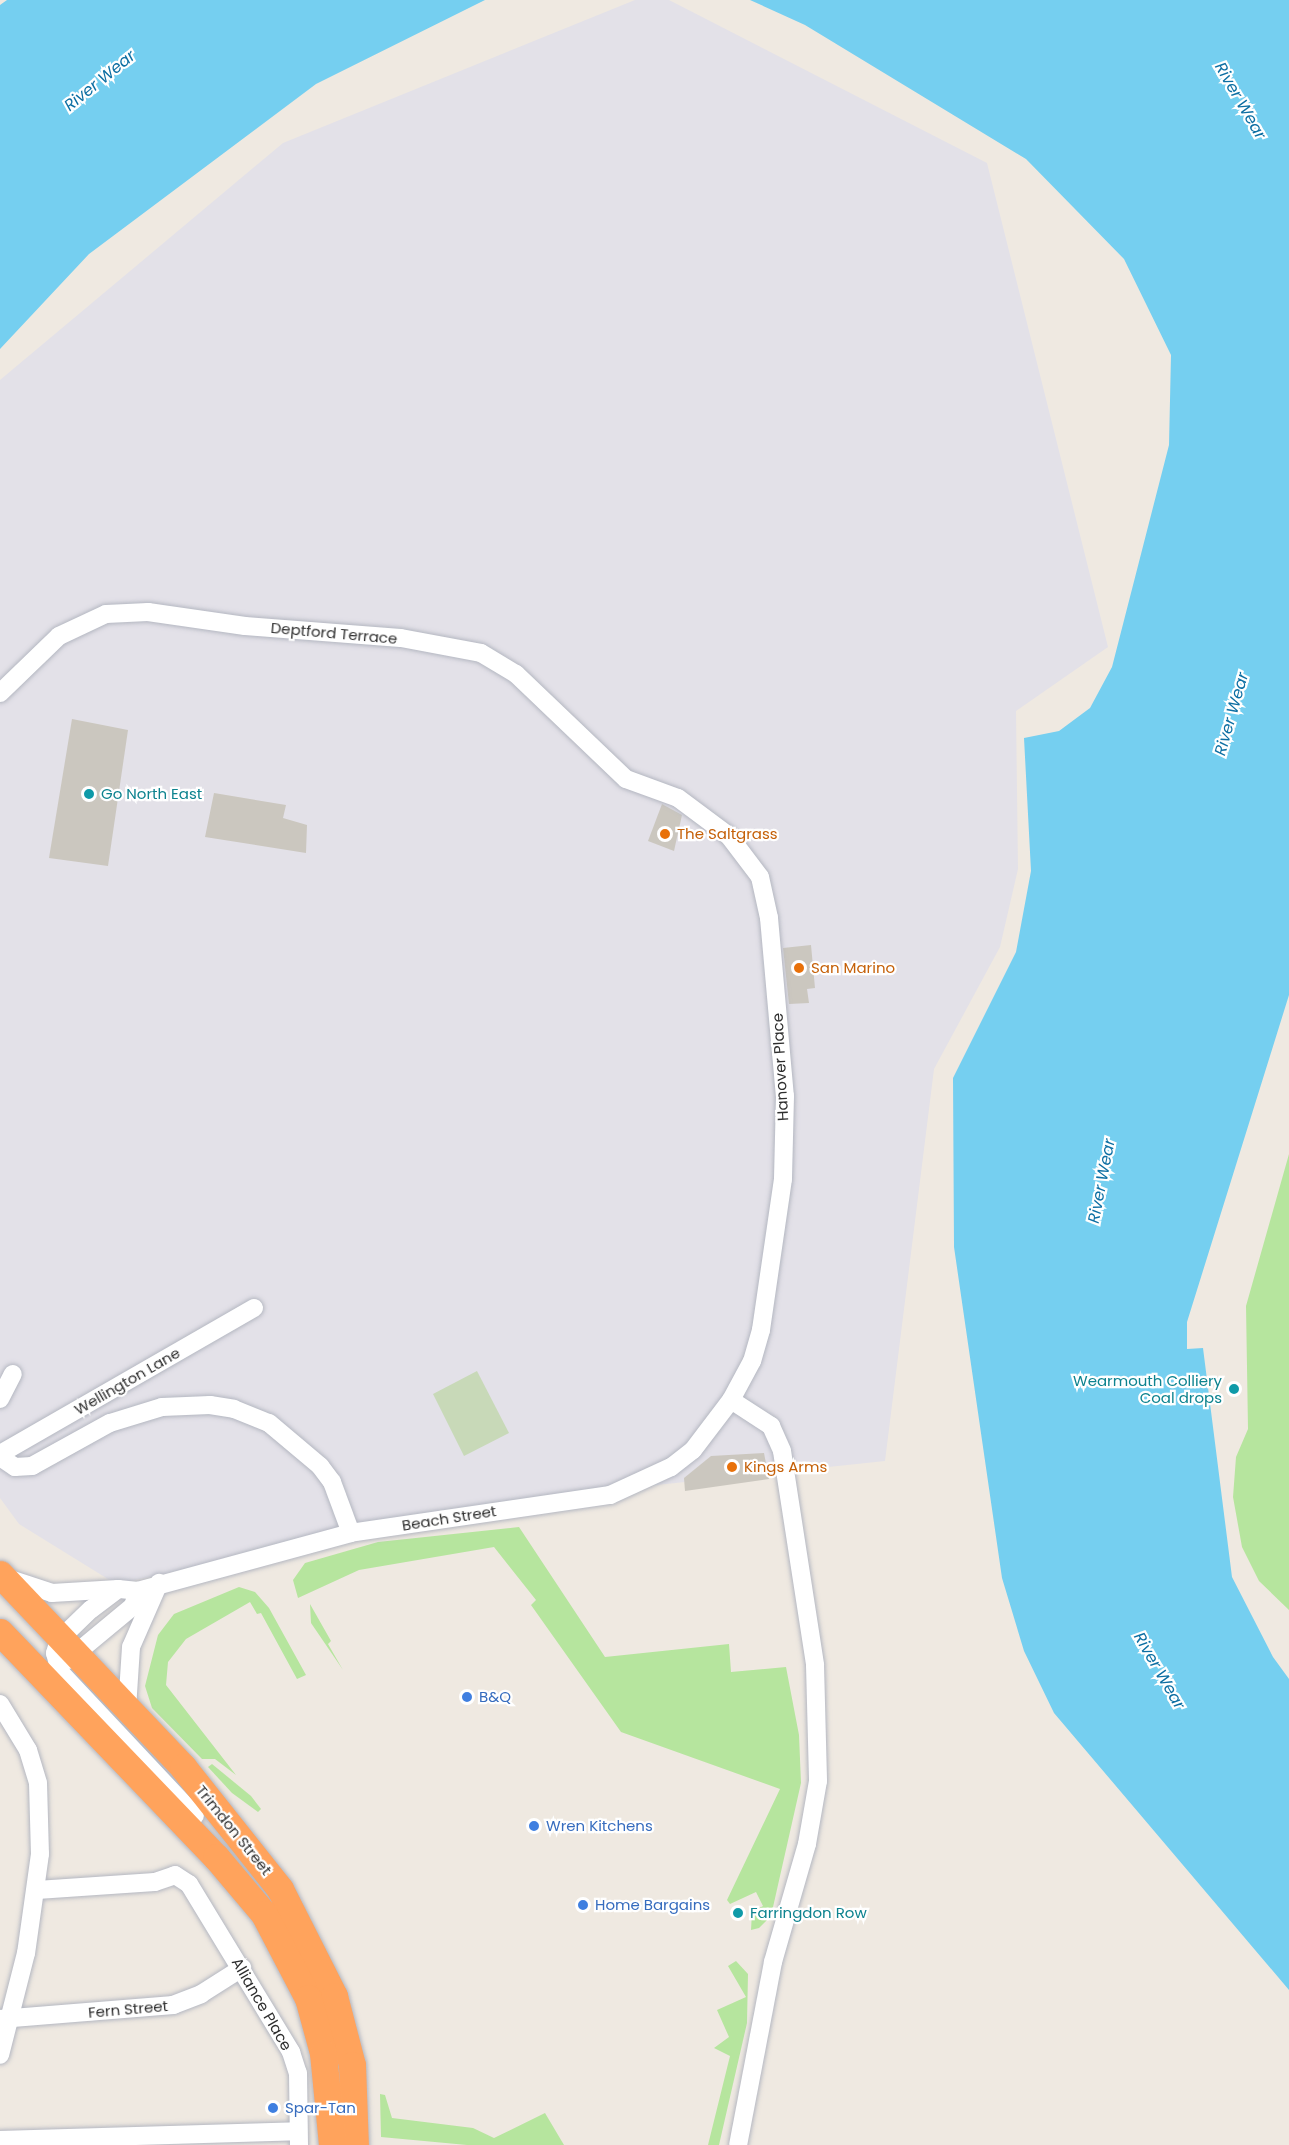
<!DOCTYPE html>
<style>
body{margin:0}
#map{position:relative;width:1289px;height:2145px;overflow:hidden;background:#efe9e1;font-family:Poppins,sans-serif}
div>[style]{position:absolute}
[style*='--x']{left:calc(var(--x)*1px);top:calc(var(--y)*1px);width:calc(var(--w)*1px);rotate:calc(var(--a)*1deg)}
.industrial>*{inset:0;background:#e3e1e8}
.green>*{inset:0;background:#b6e59e}
.cemetery>*{inset:0;background:#c8d9b8}
.water>*{inset:0;background:#75cff0}
.building>*{inset:0;background:#cbc7bf}
.roads{filter:drop-shadow(0 0 2px #b4b7c1) drop-shadow(0 0 2px #b4b7c1)}
.minor>*{height:18px;margin:-9px;padding:0 9px;transform-origin:9px;border-radius:9px;background:#fff}
.highway>*{height:27px;margin:-13.5px;padding:0 13.5px;transform-origin:13.5px;border-radius:13.5px;background:#ffa35c}
.dots>*{width:16px;height:16px;translate:-50% -50%;box-sizing:border-box;border:3px solid #fff;border-radius:50%}
span{translate:-50% -50%;white-space:nowrap;text-align:center;line-height:1.15;-webkit-text-stroke:4.5px #fff;paint-order:stroke}
.street-label{font-size:15px;color:#2e2e2e}
.culture-label{font-size:15px;color:#0d838f}
.left{translate:0 -50%;text-align:left}
.right{translate:-100% -50%;text-align:right}
.food-label{font-size:15px;color:#c56008}
.shop-label{font-size:15px;color:#366cbe}
.water-label{font-size:16px;color:#0d6fa3;font-style:italic}
</style>
<div id="map">
<div class="industrial">
<i style="clip-path:polygon(635px 0,669px 0,987px 163px,1108px 647px,1016px 711px,1018px 869px,1000px 947px,934px 1069px,885px 1461px,532px 1498px,116px 1584px,19px 1524px,0 1498px,0 380px,283px 143px)"></i>
</div>
<div class="green">
<i style="clip-path:polygon(1289px 1154px,1289px 1610px,1259px 1581px,1242px 1547px,1233px 1497px,1236px 1457px,1248px 1429px,1246px 1306px)"></i>
<i style="clip-path:polygon(519px 1527px,605px 1657px,729px 1644px,731px 1672px,786px 1667px,799px 1735px,801px 1783px,771px 1916px,759px 1928px,751px 1930px,752px 1912px,763px 1906px,756px 1892px,730px 1904px,727px 1900px,780px 1789px,621px 1732px,531px 1605px,536px 1600px,494px 1547px,359px 1570px,298px 1598px,293px 1580px,305px 1563px,378px 1542px)"></i>
<i style="clip-path:polygon(239px 1587px,255px 1592px,269px 1608px,306px 1675px,297px 1679px,261px 1613px,257px 1614px,250px 1602px,186px 1639px,168px 1662px,166px 1685px,236px 1775px,215px 1759px,202px 1759px,152px 1708px,145px 1686px,158px 1635px,174px 1614px)"></i>
<i style="clip-path:polygon(310px 1604px,331px 1641px,328px 1644px,343px 1670px,311px 1623px)"></i>
<i style="clip-path:polygon(212px 1764px,251px 1796px,261px 1809px,258px 1812px,232px 1793px,208px 1767px)"></i>
<i style="clip-path:polygon(736px 1961px,748px 1974px,747px 2023px,719px 2145px,708px 2145px,730px 2056px,714px 2048px,729px 2037px,717px 2010px,746px 1997px,728px 1966px)"></i>
<i style="clip-path:polygon(380px 2094px,385px 2095px,392px 2118px,473px 2128px,494px 2138px,545px 2113px,564px 2145px,467px 2145px,381px 2137px)"></i>
</div>
<div class="cemetery">
<i style="clip-path:polygon(477px 1371px,509px 1433px,464px 1456px,433px 1394px)"></i>
</div>
<div class="water">
<i style="clip-path:polygon(7px 0,485px 0,316px 84px,89px 254px,0 349px,0 5px)"></i>
<i style="clip-path:polygon(750px 0,1289px 0,1289px 995px,1187px 1322px,1187px 1349px,1203px 1348px,1232px 1577px,1273px 1657px,1289px 1679px,1289px 1990px,1054px 1713px,1024px 1651px,1002px 1578px,954px 1247px,953px 1078px,1016px 952px,1031px 871px,1024px 738px,1059px 731px,1090px 708px,1112px 667px,1169px 445px,1171px 355px,1124px 259px,1026px 159px,805px 25px)"></i>
</div>
<div class="building">
<i style="clip-path:polygon(72px 719px,128px 730px,108px 866px,49px 858px)"></i>
<i style="clip-path:polygon(214px 793px,286px 805px,283px 818px,307px 825px,306px 853px,205px 837px)"></i>
<i style="clip-path:polygon(662px 804px,682px 815px,674px 851px,648px 841px)"></i>
<i style="clip-path:polygon(811px 945px,815px 988px,807px 989px,809px 1003px,789px 1004px,783px 948px)"></i>
<i style="clip-path:polygon(764px 1453px,769px 1479px,685px 1491px,684px 1478px,711px 1456px)"></i>
</div>
<div class="roads">
<div class="minor">
<i style="--x:0;--y:693;--w:82;--a:-44"></i>
<i style="--x:59;--y:636;--w:52;--a:-25.1"></i>
<i style="--x:106;--y:614;--w:42;--a:-2.7"></i>
<i style="--x:148;--y:612;--w:98;--a:8.2"></i>
<i style="--x:245;--y:626;--w:156;--a:4.4"></i>
<i style="--x:401;--y:638;--w:81;--a:10.6"></i>
<i style="--x:481;--y:653;--w:41;--a:31"></i>
<i style="--x:516;--y:674;--w:152;--a:43.7"></i>
<i style="--x:626;--y:779;--w:55;--a:20.1"></i>
<i style="--x:678;--y:798;--w:64;--a:36.7"></i>
<i style="--x:729;--y:836;--w:51;--a:52.9"></i>
<i style="--x:760;--y:877;--w:42;--a:77.6"></i>
<i style="--x:769;--y:918;--w:179;--a:84.9"></i>
<i style="--x:785;--y:1096;--w:83;--a:91.4"></i>
<i style="--x:783;--y:1179;--w:153;--a:98.3"></i>
<i style="--x:761;--y:1330;--w:32;--a:106"></i>
<i style="--x:752;--y:1361;--w:44;--a:118.3"></i>
<i style="--x:731;--y:1400;--w:63;--a:127.2"></i>
<i style="--x:693;--y:1450;--w:28;--a:142"></i>
<i style="--x:671;--y:1467;--w:67;--a:155.3"></i>
<i style="--x:610;--y:1495;--w:262;--a:171.7"></i>
<i style="--x:351;--y:1533;--w:221;--a:164.8"></i>
<i style="--x:138;--y:1591;--w:20;--a:-174"></i>
<i style="--x:118;--y:1589;--w:34;--a:143"></i>
<i style="--x:91;--y:1609;--w:45;--a:135.9"></i>
<i style="--x:59;--y:1640;--w:14;--a:107"></i>
<i style="--x:55;--y:1653;--w:20;--a:75"></i>
<i style="--x:60;--y:1672;--w:197;--a:46.8"></i>
<i style="--x:0;--y:1399;--w:28;--a:-63"></i>
<i style="--x:731;--y:1400;--w:48;--a:33"></i>
<i style="--x:771;--y:1426;--w:27;--a:66"></i>
<i style="--x:782;--y:1451;--w:217;--a:81.2"></i>
<i style="--x:815;--y:1665;--w:116;--a:88.5"></i>
<i style="--x:818;--y:1781;--w:64;--a:99.9"></i>
<i style="--x:807;--y:1844;--w:123;--a:106.1"></i>
<i style="--x:773;--y:1962;--w:186;--a:100.8"></i>
<i style="--x:0;--y:1454;--w:293;--a:-29.9"></i>
<i style="--x:0;--y:1457;--w:18;--a:34"></i>
<i style="--x:15;--y:1467;--w:17;--a:-3"></i>
<i style="--x:32;--y:1466;--w:89;--a:-28.9"></i>
<i style="--x:110;--y:1423;--w:54;--a:-17.1"></i>
<i style="--x:162;--y:1407;--w:48;--a:-2.4"></i>
<i style="--x:210;--y:1405;--w:24;--a:9"></i>
<i style="--x:234;--y:1409;--w:38;--a:22"></i>
<i style="--x:269;--y:1423;--w:67;--a:40.1"></i>
<i style="--x:320;--y:1466;--w:20;--a:53"></i>
<i style="--x:332;--y:1482;--w:54;--a:69.6"></i>
<i style="--x:10;--y:1579;--w:44;--a:18.4"></i>
<i style="--x:52;--y:1593;--w:66;--a:-3.5"></i>
<i style="--x:68;--y:1660;--w:85;--a:-39.7"></i>
<i style="--x:133;--y:1606;--w:16;--a:-72"></i>
<i style="--x:0;--y:1704;--w:54;--a:58.7"></i>
<i style="--x:28;--y:1750;--w:34;--a:73"></i>
<i style="--x:38;--y:1783;--w:71;--a:88.4"></i>
<i style="--x:40;--y:1854;--w:100;--a:98"></i>
<i style="--x:26;--y:1953;--w:105;--a:104.3"></i>
<i style="--x:127;--y:1709;--w:62;--a:-86.3"></i>
<i style="--x:131;--y:1647;--w:70;--a:-66.4"></i>
<i style="--x:37;--y:1890;--w:118;--a:-3.9"></i>
<i style="--x:155;--y:1882;--w:21;--a:-19"></i>
<i style="--x:175;--y:1875;--w:17;--a:33"></i>
<i style="--x:189;--y:1884;--w:197;--a:58.7"></i>
<i style="--x:291;--y:2052;--w:22;--a:72"></i>
<i style="--x:298;--y:2073;--w:72;--a:89.2"></i>
<i style="--x:0;--y:2019;--w:174;--a:-4.6"></i>
<i style="--x:173;--y:2005;--w:30;--a:-21"></i>
<i style="--x:201;--y:1994;--w:49;--a:-32.4"></i>
<i style="--x:0;--y:2140;--w:297;--a:-1.7"></i>
</div>
<div class="highway">
<i style="--x:0;--y:1574;--w:266;--a:46.5"></i>
<i style="--x:183;--y:1767;--w:156;--a:51.5"></i>
<i style="--x:280;--y:1889;--w:120;--a:63.2"></i>
<i style="--x:334;--y:1996;--w:71;--a:75.4"></i>
<i style="--x:352;--y:2065;--w:80;--a:87.9"></i>
<i style="--x:0;--y:1632;--w:312;--a:46.2"></i>
<i style="--x:216;--y:1857;--w:75;--a:49.9"></i>
<i style="--x:264;--y:1914;--w:95;--a:62.4"></i>
<i style="--x:308;--y:1998;--w:57;--a:74.7"></i>
<i style="--x:323;--y:2053;--w:92;--a:84.4"></i>
</div>
</div>
<div class="dots">
<i style="left:89px;top:794px;background:#0f9aa8"></i>
<i style="left:665px;top:834px;background:#e8710a"></i>
<i style="left:799px;top:968px;background:#e8710a"></i>
<i style="left:1234px;top:1389px;background:#0f9aa8"></i>
<i style="left:732px;top:1467px;background:#e8710a"></i>
<i style="left:467px;top:1697px;background:#3f7fe0"></i>
<i style="left:534px;top:1826px;background:#3f7fe0"></i>
<i style="left:583px;top:1905px;background:#3f7fe0"></i>
<i style="left:738px;top:1913px;background:#0f9aa8"></i>
<i style="left:273px;top:2108px;background:#3f7fe0"></i>
</div>
<div class="street-label">
<span style="left:334px;top:633px;rotate:5deg">Deptford Terrace</span>
<span style="left:780px;top:1067px;rotate:-93deg">Hanover Place</span>
<span style="left:127px;top:1381px;rotate:-30deg">Wellington Lane</span>
<span style="left:449px;top:1518px;rotate:-9deg">Beach Street</span>
<span style="left:234px;top:1830px;rotate:51deg">Trimdon Street</span>
<span style="left:262px;top:2004px;rotate:60deg">Alliance Place</span>
<span style="left:128px;top:2009px;rotate:-5deg">Fern Street</span>
</div>
<div class="culture-label">
<span class="left" style="left:101px;top:794px">Go North East</span>
<span class="right" style="left:1222px;top:1389px">Wearmouth Colliery<br>Coal drops</span>
<span class="left" style="left:750px;top:1913px">Farringdon Row</span>
</div>
<div class="food-label">
<span class="left" style="left:677px;top:834px">The Saltgrass</span>
<span class="left" style="left:811px;top:968px">San Marino</span>
<span class="left" style="left:744px;top:1467px">Kings Arms</span>
</div>
<div class="shop-label">
<span class="left" style="left:479px;top:1697px">B&amp;Q</span>
<span class="left" style="left:546px;top:1826px">Wren Kitchens</span>
<span class="left" style="left:595px;top:1905px">Home Bargains</span>
<span class="left" style="left:285px;top:2108px">Spar-Tan</span>
</div>
<div class="water-label">
<span style="left:100px;top:81px;rotate:-39deg">River Wear</span>
<span style="left:1240px;top:101px;rotate:60deg">River Wear</span>
<span style="left:1232px;top:714px;rotate:-74deg">River Wear</span>
<span style="left:1102px;top:1181px;rotate:-79deg">River Wear</span>
<span style="left:1159px;top:1671px;rotate:60deg">River Wear</span>
</div>
</div>
